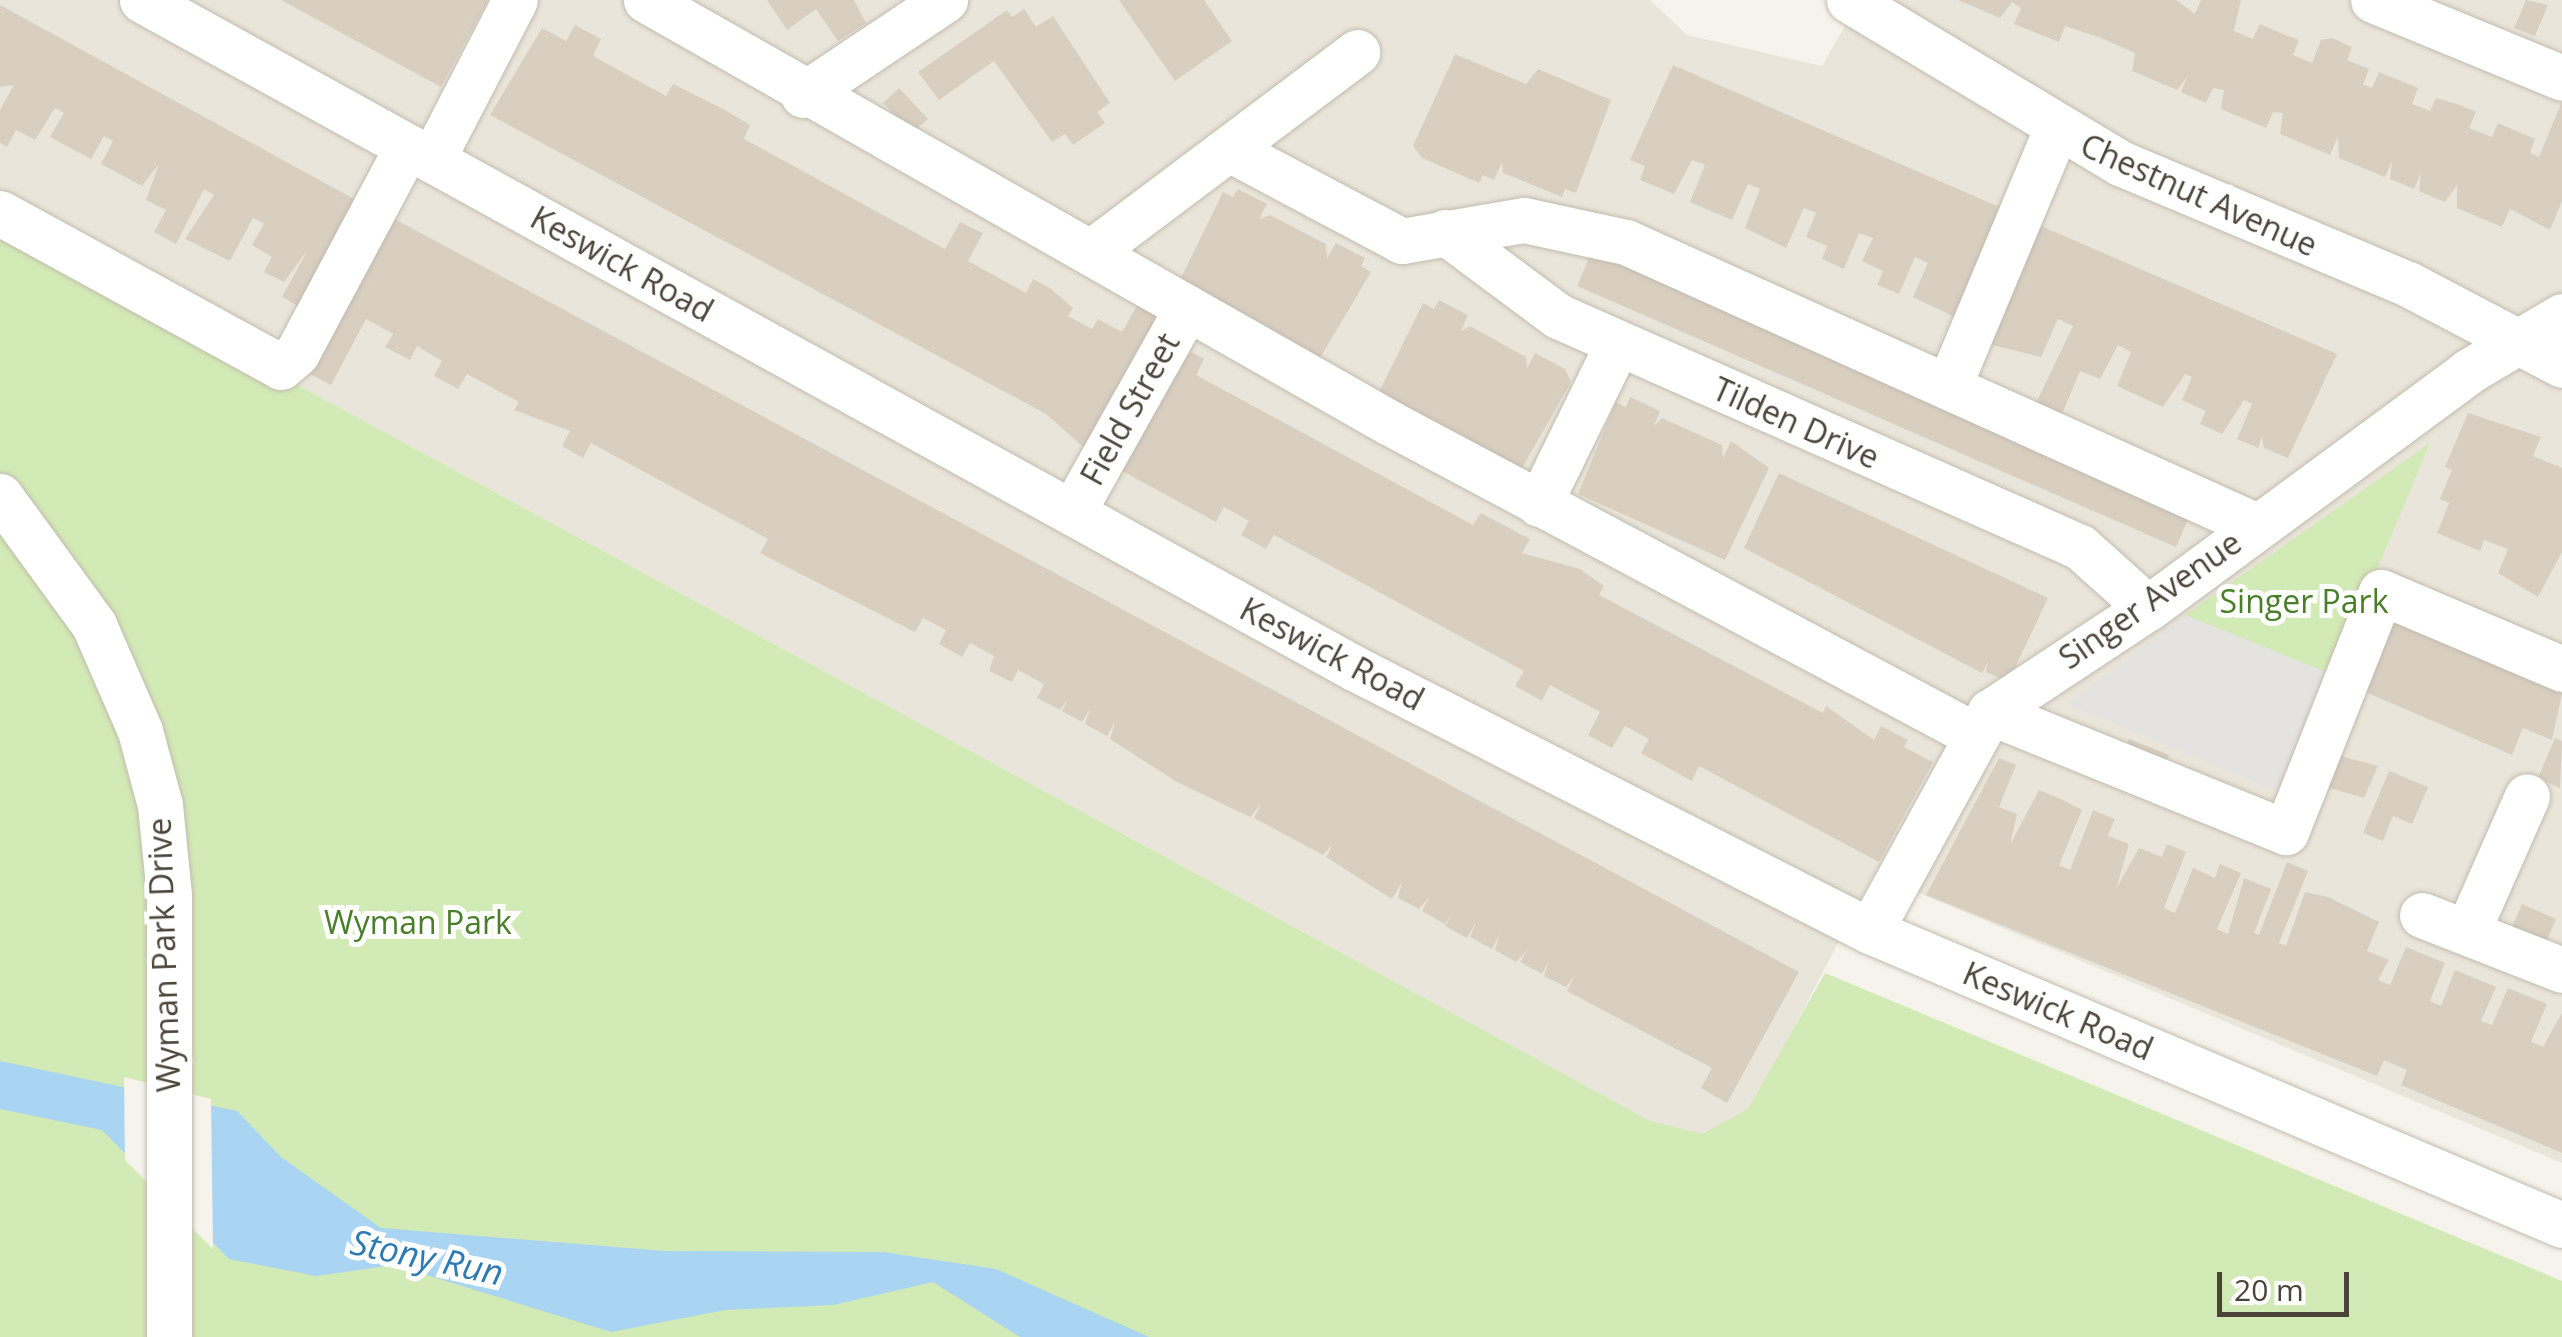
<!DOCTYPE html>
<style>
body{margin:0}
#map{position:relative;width:2562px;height:1337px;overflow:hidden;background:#f6f3ec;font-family:"Open Sans",sans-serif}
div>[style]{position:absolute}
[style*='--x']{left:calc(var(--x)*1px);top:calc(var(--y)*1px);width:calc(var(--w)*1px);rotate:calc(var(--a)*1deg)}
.residential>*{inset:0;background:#eae5da}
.green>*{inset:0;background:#d2eab5}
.parking>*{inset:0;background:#e5e3e0}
.water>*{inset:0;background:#a9d4f2}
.pier>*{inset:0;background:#f6f3ec}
.building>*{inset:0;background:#d8cfc1}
.roads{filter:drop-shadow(0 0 2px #c2bbae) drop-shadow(0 0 2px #c2bbae)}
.minor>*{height:45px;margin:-22.5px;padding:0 22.5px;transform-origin:22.5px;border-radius:22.5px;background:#fff}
span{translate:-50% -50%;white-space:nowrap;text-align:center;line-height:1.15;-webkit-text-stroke:10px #fff;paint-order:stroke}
.street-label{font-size:32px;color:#4b4439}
.park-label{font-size:32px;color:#4a7f2a}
.water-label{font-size:35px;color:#2e7ab2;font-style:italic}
.scale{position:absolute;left:2217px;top:1272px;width:132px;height:45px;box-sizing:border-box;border:5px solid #4b4439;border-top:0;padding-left:12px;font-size:30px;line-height:35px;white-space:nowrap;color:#4b4439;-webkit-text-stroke:8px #fff;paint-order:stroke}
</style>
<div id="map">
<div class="residential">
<i style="clip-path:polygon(0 0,1650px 0,1687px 35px,1822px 66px,1860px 0,2562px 0,2562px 1163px,1874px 874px,1724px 1162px,0 223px)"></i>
</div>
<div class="green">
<i style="clip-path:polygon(0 223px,1650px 1121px,1702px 1134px,1748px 1109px,1825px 973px,2562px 1281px,2562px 1337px,0 1337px)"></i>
<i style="clip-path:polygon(2430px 443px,2333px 675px,2185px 615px)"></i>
</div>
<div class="parking">
<i style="clip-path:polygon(2185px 615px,2333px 675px,2284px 794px,2067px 704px)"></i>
</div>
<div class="water">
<i style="clip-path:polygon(0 1061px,237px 1111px,281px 1157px,381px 1228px,665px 1251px,883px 1252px,996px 1269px,1149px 1337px,1020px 1337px,933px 1282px,833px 1305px,725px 1310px,611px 1332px,394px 1265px,316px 1276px,229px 1259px,102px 1130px,0 1109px)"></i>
</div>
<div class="pier">
<i style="clip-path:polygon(124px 1077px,211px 1099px,213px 1249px,125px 1160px)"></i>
</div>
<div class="building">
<i style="clip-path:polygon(281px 0,488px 0,441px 87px)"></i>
<i style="clip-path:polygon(767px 0,854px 0,866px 23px,838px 41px,816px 9px,787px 30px)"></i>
<i style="clip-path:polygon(1119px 0,1204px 0,1232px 41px,1175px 81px)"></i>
<i style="clip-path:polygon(1958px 0,2176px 0,2195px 14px,2201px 0,2241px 0,2234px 31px,2253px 39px,2260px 24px,2278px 32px,2299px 40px,2293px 55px,2312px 63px,2321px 40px,2332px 38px,2352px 47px,2347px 60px,2369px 69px,2363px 84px,2372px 88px,2379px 72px,2418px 88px,2412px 104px,2430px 111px,2436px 98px,2457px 104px,2476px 112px,2469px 128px,2492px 137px,2498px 123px,2535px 139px,2530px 153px,2539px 157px,2562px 101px,2562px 201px,2550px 230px,2510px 209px,2502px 227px,2457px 208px,2457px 185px,2445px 202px,2419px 191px,2421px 173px,2414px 189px,2390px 179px,2392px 161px,2385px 177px,2339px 158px,2338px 136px,2330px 155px,2280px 134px,2283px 113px,2273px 112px,2266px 128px,2221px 109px,2224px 90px,2213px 88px,2206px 103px,2181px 92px,2187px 77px,2177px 90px,2132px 71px,2135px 53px,2101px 38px,2065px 26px,2059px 42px,2014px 24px,2021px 8px,2012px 2px,2000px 18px)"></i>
<i style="clip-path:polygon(2526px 0,2548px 5px,2535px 36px,2514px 28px)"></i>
<i style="clip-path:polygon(0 5px,365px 205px,307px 311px,282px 297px,309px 248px,284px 282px,264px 272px,272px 257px,252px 245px,264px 224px,253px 218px,230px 261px,185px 239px,214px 195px,204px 189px,176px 244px,154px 232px,166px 210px,146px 200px,159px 164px,142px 186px,101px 164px,113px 141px,104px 136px,91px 159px,50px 137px,64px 113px,55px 108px,35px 140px,16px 130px,7px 147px,0 143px,0 110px,14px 85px,0 87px)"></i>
<i style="clip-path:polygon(1024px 9px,1036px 27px,1053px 16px,1110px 103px,1097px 112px,1105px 123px,1073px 145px,1065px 134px,1052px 142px,994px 61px,939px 100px,918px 72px,1007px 10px,1012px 17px)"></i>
<i style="clip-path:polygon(575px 25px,601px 39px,593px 56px,666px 96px,673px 84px,725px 110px,750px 125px,744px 139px,945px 249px,960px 222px,983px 233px,968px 261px,1026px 293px,1033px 279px,1050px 288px,1073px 308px,1068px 316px,1092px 329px,1098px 319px,1122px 332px,1138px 304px,1163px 317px,1090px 453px,1046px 414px,490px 115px,542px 28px,566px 41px)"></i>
<i style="clip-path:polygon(1455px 54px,1526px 84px,1538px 69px,1611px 100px,1576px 193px,1565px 189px,1562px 197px,1503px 173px,1502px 162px,1494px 180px,1483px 175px,1479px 183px,1422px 158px,1413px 146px)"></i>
<i style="clip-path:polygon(1673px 65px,2011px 212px,1963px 321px,1913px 297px,1928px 263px,1915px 257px,1899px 294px,1877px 285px,1883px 271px,1862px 261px,1873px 238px,1859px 233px,1844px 269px,1822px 259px,1827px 246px,1806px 237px,1816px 213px,1804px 208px,1786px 248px,1745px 228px,1760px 189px,1748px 184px,1732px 220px,1690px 202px,1705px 165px,1692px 160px,1674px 194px,1640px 180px,1645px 166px,1630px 160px)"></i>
<i style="clip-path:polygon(899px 88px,928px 119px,912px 133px,883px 103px)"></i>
<i style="clip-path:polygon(1238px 189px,1267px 204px,1259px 219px,1270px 215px,1326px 244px,1327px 258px,1336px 243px,1365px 258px,1361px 266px,1371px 272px,1320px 358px,1179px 282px,1223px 192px,1233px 197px)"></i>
<i style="clip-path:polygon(389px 216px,1799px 972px,1727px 1103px,1701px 1088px,1712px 1068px,1567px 991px,1575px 975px,1566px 987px,1544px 976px,1549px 961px,1542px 974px,1520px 962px,1528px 949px,1516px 962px,1495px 950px,1500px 934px,1492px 949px,1470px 937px,1476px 922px,1467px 938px,1445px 926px,1455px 909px,1445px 924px,1422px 911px,1430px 896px,1419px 909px,1398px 898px,1402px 882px,1392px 899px,1326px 857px,1333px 844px,1323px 855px,1254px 818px,1261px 804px,1250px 817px,1177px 782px,1110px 739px,1115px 722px,1107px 736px,1085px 724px,1090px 709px,1082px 722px,1062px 711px,1068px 698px,1060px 710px,1037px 698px,1044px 684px,1018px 670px,1012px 682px,989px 671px,994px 656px,970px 643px,962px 657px,939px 644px,946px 630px,923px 618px,915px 632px,783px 565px,760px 553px,768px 539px,591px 443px,583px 458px,562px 446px,570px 431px,514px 410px,519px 402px,467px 374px,458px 389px,434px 376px,442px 361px,417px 346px,410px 360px,385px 347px,393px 334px,366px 319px,331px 385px,304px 371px)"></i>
<i style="clip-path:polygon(2034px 223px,2337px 354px,2288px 458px,2264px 448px,2262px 436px,2258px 448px,2237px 439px,2252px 404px,2244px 400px,2222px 434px,2200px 424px,2206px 411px,2182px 400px,2192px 377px,2185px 374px,2163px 407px,2117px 386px,2131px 352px,2118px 345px,2100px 379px,2080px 371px,2062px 414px,2036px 403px,2073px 326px,2058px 319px,2041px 357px,1984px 343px)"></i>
<i style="clip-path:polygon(1592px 251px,2191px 512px,2176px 547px,1577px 286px)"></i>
<i style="clip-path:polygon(1439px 300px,1468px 315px,1461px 331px,1470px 326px,1526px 357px,1527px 368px,1535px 353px,1565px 369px,1571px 382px,1521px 470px,1379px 392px,1423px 303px,1434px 309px)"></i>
<i style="clip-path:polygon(1180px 346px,1204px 359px,1196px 375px,1473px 525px,1481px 513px,1530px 539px,1522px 553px,1580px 569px,1604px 586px,1599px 595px,1823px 713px,1826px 706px,1874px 740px,1881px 726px,1908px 740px,1904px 747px,1933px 762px,1879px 862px,1699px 766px,1692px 781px,1641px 753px,1649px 739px,1625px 726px,1612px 748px,1588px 735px,1600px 712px,1550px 685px,1542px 701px,1515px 686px,1524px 671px,1274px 535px,1266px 549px,1241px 535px,1249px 521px,1224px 507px,1216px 522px,1113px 466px)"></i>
<i style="clip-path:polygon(1630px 397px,1660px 411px,1654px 426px,1662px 418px,1722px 445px,1723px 458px,1731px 441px,1769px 468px,1725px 560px,1578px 494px,1616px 402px,1626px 407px)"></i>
<i style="clip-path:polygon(2468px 413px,2541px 437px,2533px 456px,2562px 468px,2562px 552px,2538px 597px,2498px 573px,2508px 549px,2484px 540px,2480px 551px,2437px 533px,2449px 503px,2440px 499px,2452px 470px,2445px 467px)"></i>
<i style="clip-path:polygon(1779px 473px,2048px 598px,2013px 672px,2004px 680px,1986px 672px,1988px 662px,1982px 673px,1744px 548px)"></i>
<i style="clip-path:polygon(2386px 618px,2562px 693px,2552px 740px,2523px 728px,2512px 755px,2356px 688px)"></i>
<i style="clip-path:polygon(2555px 738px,2562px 741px,2560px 788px,2538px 778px)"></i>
<i style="clip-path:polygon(2129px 739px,2169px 755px,2161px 775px,2121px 759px)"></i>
<i style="clip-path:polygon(2333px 754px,2378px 766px,2364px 798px,2320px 785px)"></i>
<i style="clip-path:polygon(1999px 758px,2016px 765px,1999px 807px,2017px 814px,2010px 845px,2039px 790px,2061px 799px,2082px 810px,2059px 865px,2070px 870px,2093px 810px,2115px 819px,2108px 836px,2129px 844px,2116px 889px,2139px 848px,2162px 857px,2167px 844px,2186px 852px,2164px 908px,2175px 913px,2193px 868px,2215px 878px,2220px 864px,2241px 873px,2217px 929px,2228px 934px,2244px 878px,2271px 889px,2254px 933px,2259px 935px,2287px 862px,2308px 871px,2279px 943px,2286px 946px,2305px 892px,2328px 897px,2379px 922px,2367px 951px,2389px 960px,2378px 980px,2390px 985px,2406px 947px,2445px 963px,2430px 1001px,2441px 1006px,2455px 970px,2496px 987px,2481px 1021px,2492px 1025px,2508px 988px,2547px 1004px,2531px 1042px,2543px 1047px,2562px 1013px,2562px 1153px,2401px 1085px,2407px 1070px,2384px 1060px,2377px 1076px,1926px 895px)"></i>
<i style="clip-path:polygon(2389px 771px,2428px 787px,2412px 824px,2393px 816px,2383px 841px,2363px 833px)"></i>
<i style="clip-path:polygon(2522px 904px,2556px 919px,2547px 940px,2508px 937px)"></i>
</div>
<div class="roads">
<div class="minor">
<i style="--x:142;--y:0;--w:1384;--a:28.86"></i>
<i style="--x:1354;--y:668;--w:579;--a:27.01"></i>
<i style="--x:1870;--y:931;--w:752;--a:23.02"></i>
<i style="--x:646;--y:0;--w:856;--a:29.62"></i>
<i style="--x:1390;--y:423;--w:661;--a:28.08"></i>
<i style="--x:1849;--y:0;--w:316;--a:31"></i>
<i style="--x:2120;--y:163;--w:312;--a:22.8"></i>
<i style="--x:2408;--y:284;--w:174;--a:27.7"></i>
<i style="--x:2373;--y:0;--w:204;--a:22.4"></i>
<i style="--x:803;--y:95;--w:171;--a:-33.8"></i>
<i style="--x:1229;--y:149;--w:196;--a:28"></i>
<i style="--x:1402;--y:241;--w:124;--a:-9.8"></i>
<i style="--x:1524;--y:220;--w:104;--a:12.2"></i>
<i style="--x:1626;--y:242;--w:692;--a:24.23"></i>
<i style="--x:432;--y:160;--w:180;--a:-62.6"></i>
<i style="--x:0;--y:213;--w:320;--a:28.7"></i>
<i style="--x:281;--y:367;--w:21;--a:-41"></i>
<i style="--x:297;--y:353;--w:234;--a:-61.9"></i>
<i style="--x:1445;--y:232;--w:141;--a:36.6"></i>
<i style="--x:1558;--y:316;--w:571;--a:23.87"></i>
<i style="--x:2080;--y:547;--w:91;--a:41.9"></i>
<i style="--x:1095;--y:249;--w:328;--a:-36.9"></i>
<i style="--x:1950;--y:383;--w:275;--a:-67.3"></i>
<i style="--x:0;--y:496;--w:160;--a:53.9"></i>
<i style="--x:94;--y:625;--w:116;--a:66.5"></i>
<i style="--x:140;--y:731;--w:77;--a:74.9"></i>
<i style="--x:160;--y:805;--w:90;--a:84.3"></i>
<i style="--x:169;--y:895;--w:442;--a:90"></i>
<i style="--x:1539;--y:504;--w:177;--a:-63.9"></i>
<i style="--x:1073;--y:511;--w:233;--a:-60.7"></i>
<i style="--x:1990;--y:712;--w:319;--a:22.1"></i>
<i style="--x:2286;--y:832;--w:258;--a:-68.4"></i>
<i style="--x:2381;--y:592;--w:197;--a:23"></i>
<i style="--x:2422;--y:915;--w:150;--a:21.4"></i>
<i style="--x:2468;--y:930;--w:146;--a:-66.2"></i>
<i style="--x:1870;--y:931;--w:250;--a:-61.3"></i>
<i style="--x:1990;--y:712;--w:189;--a:-33.4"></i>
<i style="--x:2148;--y:608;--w:399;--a:-36.4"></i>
<i style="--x:2469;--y:371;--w:108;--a:-30.6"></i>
</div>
</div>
<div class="street-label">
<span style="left:2199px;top:195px;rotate:24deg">Chestnut Avenue</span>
<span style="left:622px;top:264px;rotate:29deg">Keswick Road</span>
<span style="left:1130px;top:409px;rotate:-61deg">Field Street</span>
<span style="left:1796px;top:423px;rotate:24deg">Tilden Drive</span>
<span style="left:2150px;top:600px;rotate:-35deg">Singer Avenue</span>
<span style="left:1332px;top:654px;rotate:28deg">Keswick Road</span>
<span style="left:164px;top:955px;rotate:-92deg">Wyman Park Drive</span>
<span style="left:2058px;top:1011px;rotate:23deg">Keswick Road</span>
</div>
<div class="park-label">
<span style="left:2304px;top:601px">Singer Park</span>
<span style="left:418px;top:922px">Wyman Park</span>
</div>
<div class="water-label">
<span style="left:427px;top:1257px;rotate:12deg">Stony Run</span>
</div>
<div class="scale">20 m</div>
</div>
